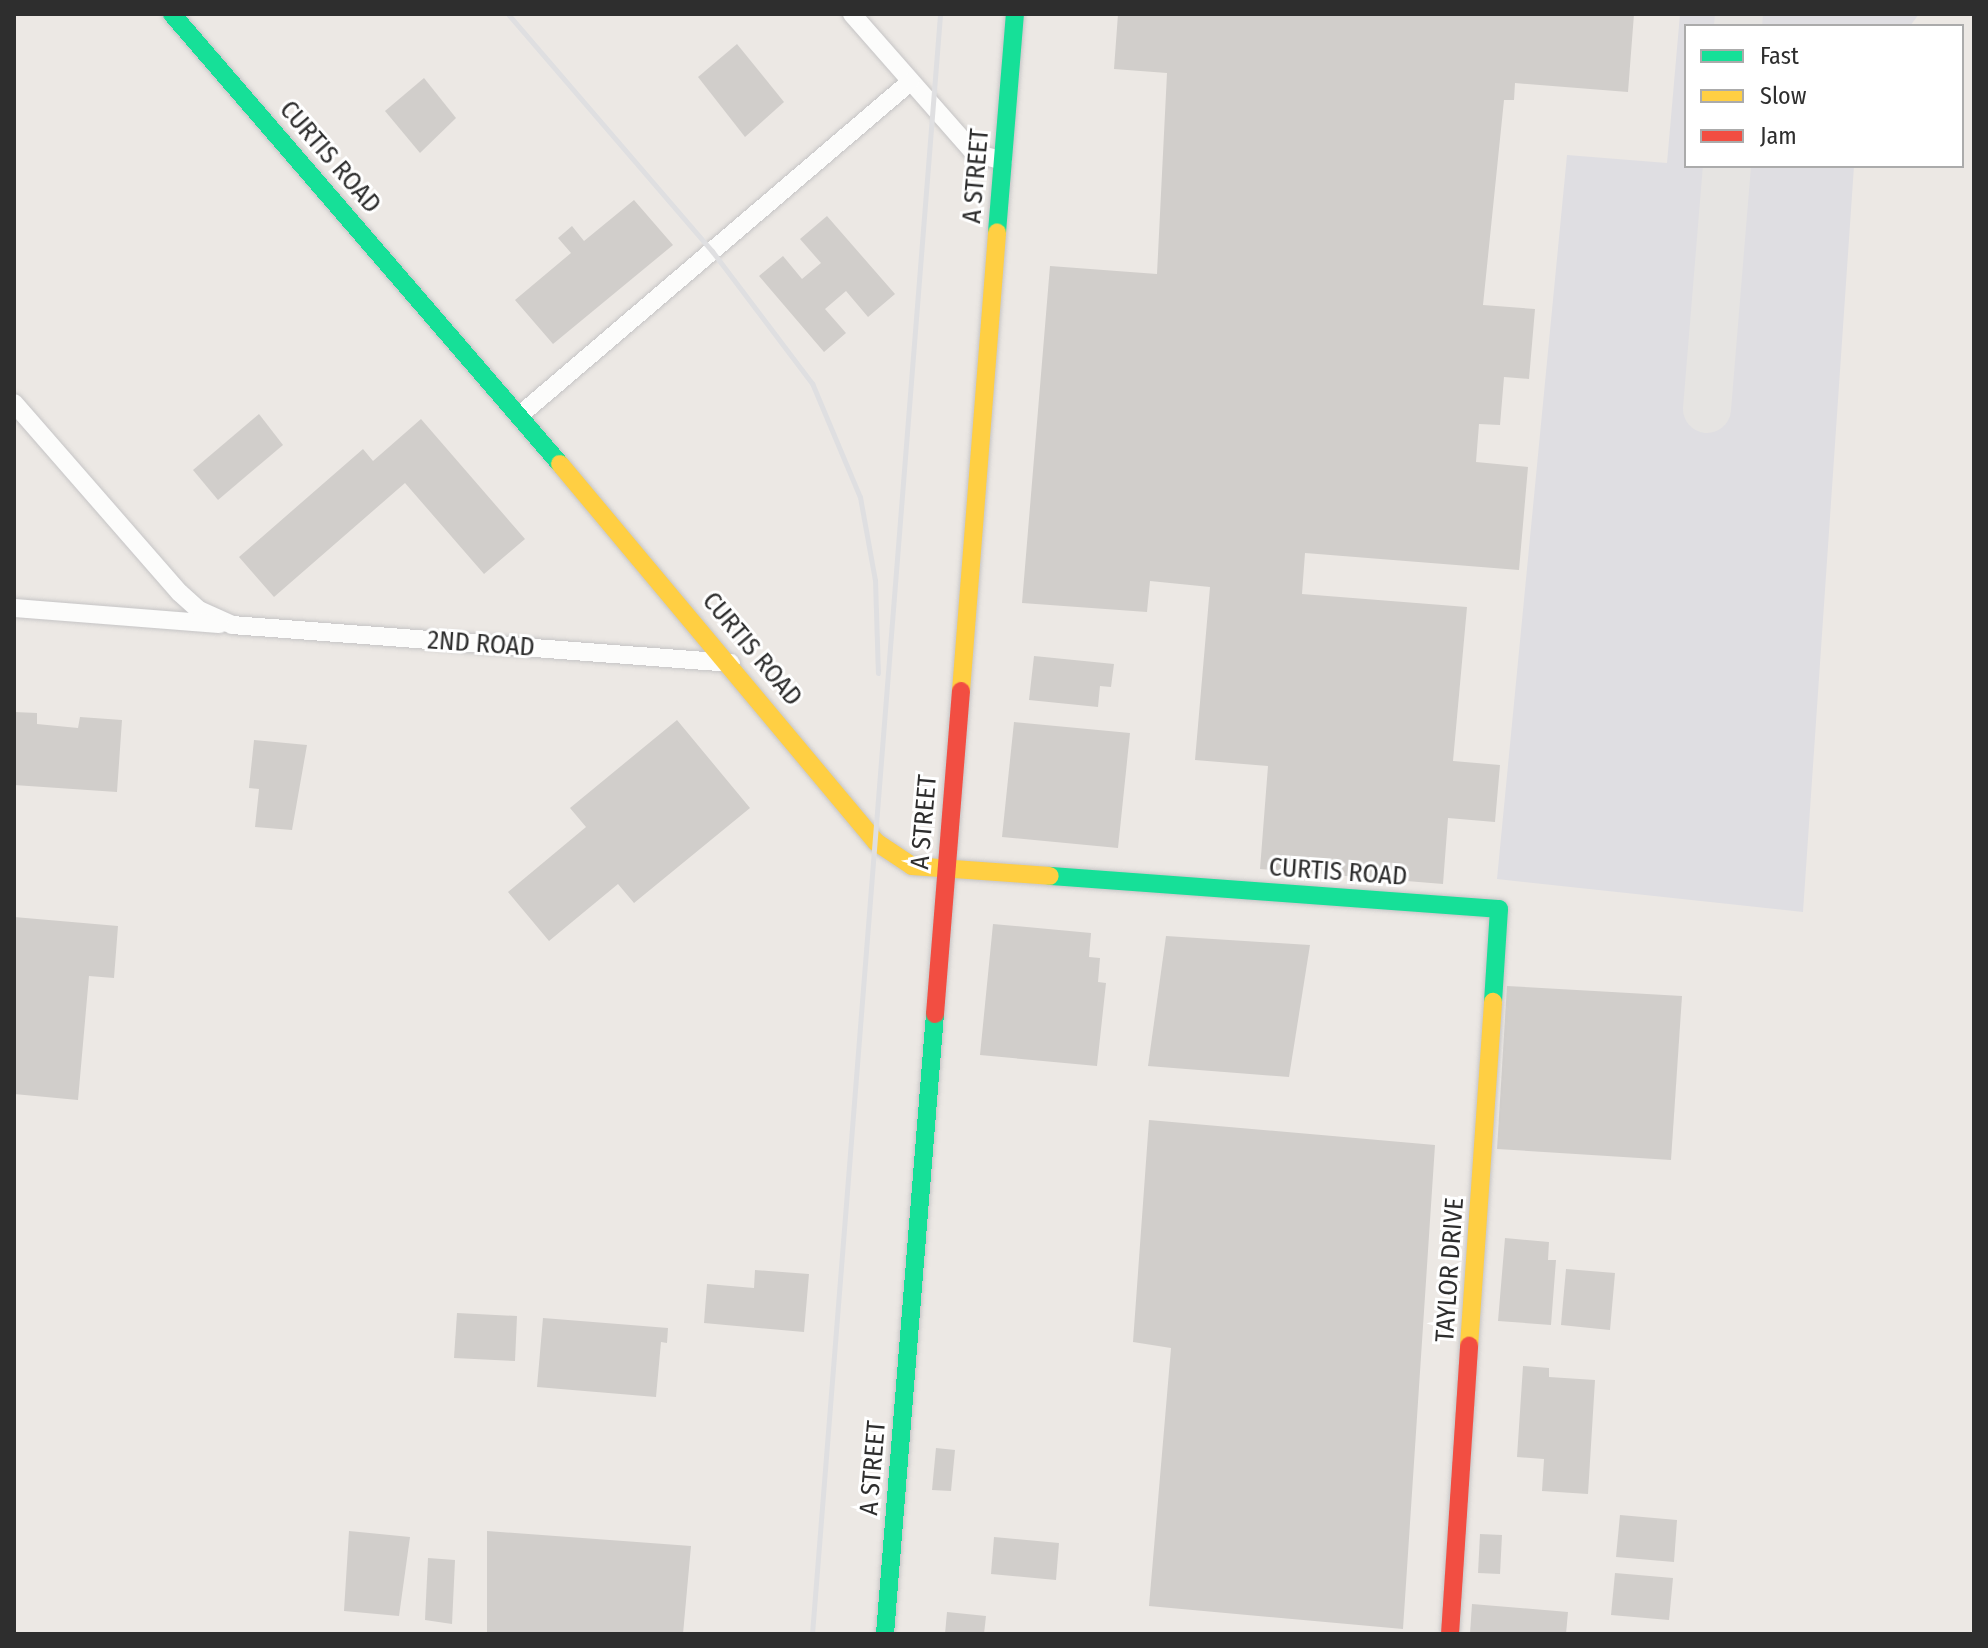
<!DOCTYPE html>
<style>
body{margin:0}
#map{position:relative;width:1988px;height:1648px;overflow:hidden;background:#ece8e4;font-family:"Fira Sans Condensed",sans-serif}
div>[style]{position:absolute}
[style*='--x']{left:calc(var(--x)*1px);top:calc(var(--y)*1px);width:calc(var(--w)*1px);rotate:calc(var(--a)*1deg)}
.airport>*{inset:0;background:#dfdee2}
.taxiway>*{height:48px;margin:-24px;padding:0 24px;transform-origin:24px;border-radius:24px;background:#e6e4e2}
.building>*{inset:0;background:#d1cecb}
.roads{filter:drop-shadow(0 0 2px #c5c4c5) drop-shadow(0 0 2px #c5c4c5)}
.street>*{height:18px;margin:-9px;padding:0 9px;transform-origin:9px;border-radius:9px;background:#fcfcfb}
.fast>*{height:18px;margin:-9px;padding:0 9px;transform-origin:9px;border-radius:9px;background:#16e098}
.slow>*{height:18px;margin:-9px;padding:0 9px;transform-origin:9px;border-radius:9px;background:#ffcf43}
.jam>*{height:18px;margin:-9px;padding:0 9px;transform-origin:9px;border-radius:9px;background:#f24e42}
.rail>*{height:5px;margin:-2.5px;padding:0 2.5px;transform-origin:2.5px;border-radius:2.5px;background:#dfdfe1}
span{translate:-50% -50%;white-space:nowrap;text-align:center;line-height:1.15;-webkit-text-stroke:6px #fff;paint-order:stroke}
.street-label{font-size:26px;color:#2e2e2e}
.frame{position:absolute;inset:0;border:16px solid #2e2e2e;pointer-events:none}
.legend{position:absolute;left:1684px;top:24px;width:280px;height:144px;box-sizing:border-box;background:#fff;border:2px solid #ababab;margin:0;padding:10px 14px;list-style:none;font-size:24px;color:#2e2e2e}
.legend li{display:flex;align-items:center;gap:16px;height:40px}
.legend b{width:40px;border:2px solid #ababab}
</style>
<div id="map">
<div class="airport">
<i style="clip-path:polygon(1680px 14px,1919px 14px,1910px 26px,1686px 26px,1686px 166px,1854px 166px,1803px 912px,1497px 879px,1567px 155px,1667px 163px)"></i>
</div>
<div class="taxiway">
<i style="--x:1738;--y:26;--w:12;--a:-85"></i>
<i style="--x:1707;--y:409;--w:244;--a:-85.3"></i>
</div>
<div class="building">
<i style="clip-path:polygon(1118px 14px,1634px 14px,1628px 92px,1515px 83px,1514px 100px,1504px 100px,1483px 305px,1535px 309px,1529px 379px,1504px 377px,1500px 425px,1479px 424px,1476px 462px,1528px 467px,1519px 570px,1305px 553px,1302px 594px,1467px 607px,1453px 761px,1500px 765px,1495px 822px,1448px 818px,1443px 884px,1260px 869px,1268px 766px,1195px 760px,1210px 587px,1150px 581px,1147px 612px,1022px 603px,1050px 266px,1157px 274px,1167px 73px,1114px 69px)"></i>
<i style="clip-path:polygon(737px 44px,784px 102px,745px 137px,698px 77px)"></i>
<i style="clip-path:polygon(424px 78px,456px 118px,420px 153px,385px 111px)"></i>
<i style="clip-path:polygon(634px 200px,673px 245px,553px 344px,515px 300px,571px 253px,558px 238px,572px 226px,584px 241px)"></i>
<i style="clip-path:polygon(827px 216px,895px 294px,868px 317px,846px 291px,825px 309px,846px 333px,824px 352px,759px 276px,783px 256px,802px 279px,821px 263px,800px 239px)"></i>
<i style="clip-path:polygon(259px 414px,283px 445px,218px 500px,193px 470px)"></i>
<i style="clip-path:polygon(421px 419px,525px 539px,484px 574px,405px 483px,274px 597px,239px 557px,363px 449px,373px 461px)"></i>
<i style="clip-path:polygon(1034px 656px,1114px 664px,1111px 687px,1100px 686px,1098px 707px,1029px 700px)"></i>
<i style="clip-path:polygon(14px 712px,37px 713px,37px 724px,78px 728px,80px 717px,122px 720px,117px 792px,14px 785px)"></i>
<i style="clip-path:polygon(677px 720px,750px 808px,634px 903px,618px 884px,549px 941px,508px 892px,586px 827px,570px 808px)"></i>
<i style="clip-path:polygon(1014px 722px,1130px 733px,1118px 848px,1002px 837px)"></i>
<i style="clip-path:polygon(254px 740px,307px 745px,292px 830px,255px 827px,259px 789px,249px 788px)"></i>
<i style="clip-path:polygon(14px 917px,118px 926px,114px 978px,89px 976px,78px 1100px,14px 1094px)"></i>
<i style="clip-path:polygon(993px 924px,1091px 933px,1089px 957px,1100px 958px,1098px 982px,1106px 983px,1097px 1066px,980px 1055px)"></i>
<i style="clip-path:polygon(1166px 936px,1310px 945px,1289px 1077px,1148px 1066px)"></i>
<i style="clip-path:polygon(1507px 986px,1682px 996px,1671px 1160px,1497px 1149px)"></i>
<i style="clip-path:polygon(1149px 1120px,1435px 1145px,1403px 1629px,1149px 1606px,1171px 1348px,1133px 1342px)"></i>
<i style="clip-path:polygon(1505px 1238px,1549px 1242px,1548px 1260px,1556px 1260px,1551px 1325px,1498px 1321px)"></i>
<i style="clip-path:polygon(1566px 1269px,1615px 1273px,1610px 1330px,1561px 1325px)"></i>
<i style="clip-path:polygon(755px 1270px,809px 1274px,804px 1332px,704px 1323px,707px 1284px,754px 1288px)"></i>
<i style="clip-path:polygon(457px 1313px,517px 1316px,515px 1361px,454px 1358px)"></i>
<i style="clip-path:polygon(543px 1318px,668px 1328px,667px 1343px,661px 1342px,656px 1397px,537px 1387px)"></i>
<i style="clip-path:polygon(1523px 1366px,1549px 1368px,1549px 1377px,1595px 1380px,1588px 1494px,1542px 1491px,1544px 1459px,1517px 1457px)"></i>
<i style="clip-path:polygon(936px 1448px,955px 1450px,951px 1491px,932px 1490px)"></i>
<i style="clip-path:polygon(1620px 1515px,1677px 1520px,1674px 1562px,1616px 1557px)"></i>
<i style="clip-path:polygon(349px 1531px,410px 1537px,399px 1616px,344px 1611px)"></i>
<i style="clip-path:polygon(487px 1531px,691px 1546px,683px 1634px,487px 1634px)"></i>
<i style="clip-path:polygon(1480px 1534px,1502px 1535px,1500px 1574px,1478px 1573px)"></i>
<i style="clip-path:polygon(994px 1537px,1059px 1543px,1056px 1580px,991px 1574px)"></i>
<i style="clip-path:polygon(428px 1558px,455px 1560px,452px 1624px,425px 1620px)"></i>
<i style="clip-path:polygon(1615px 1573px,1673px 1578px,1669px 1620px,1611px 1615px)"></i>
<i style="clip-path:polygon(1472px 1604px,1568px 1612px,1566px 1634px,1470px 1634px)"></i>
<i style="clip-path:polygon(947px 1612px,986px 1616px,984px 1634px,945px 1634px)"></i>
</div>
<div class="roads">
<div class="street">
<i style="--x:852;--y:14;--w:185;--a:48.7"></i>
<i style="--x:974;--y:153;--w:30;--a:15"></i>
<i style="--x:14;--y:403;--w:252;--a:48.9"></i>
<i style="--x:180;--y:593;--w:25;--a:42"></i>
<i style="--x:199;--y:610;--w:36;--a:24"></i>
<i style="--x:232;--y:625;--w:500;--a:4.35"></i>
<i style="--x:520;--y:415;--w:513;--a:-40.49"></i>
<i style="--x:14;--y:608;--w:206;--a:4.5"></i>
</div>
<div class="fast">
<i style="--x:172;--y:14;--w:594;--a:49.23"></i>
<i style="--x:997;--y:232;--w:219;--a:-85.3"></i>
<i style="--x:1050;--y:876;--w:450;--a:4.2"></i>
<i style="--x:1499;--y:909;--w:93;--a:93.7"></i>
<i style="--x:885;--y:1634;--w:622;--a:-85.39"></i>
</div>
<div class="slow">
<i style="--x:560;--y:464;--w:493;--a:50.1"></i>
<i style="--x:876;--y:842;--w:43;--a:33.7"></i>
<i style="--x:912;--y:866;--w:138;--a:4.1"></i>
<i style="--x:961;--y:691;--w:460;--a:-85.5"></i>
<i style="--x:1469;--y:1346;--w:345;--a:-86"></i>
</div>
<div class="jam">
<i style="--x:935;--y:1014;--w:324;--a:-85.4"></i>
<i style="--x:1450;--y:1634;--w:289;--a:-86.2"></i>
</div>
</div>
<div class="rail">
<i style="--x:508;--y:14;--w:313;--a:49.3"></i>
<i style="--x:712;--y:251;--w:166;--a:52.9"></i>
<i style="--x:812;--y:383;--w:124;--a:67.2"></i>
<i style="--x:860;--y:497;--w:84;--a:79.8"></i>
<i style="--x:875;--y:580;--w:93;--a:88.2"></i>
<i style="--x:812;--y:1634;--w:1625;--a:-85.48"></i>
</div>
<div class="street-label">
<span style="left:330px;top:157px;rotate:49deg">CURTIS ROAD</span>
<span style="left:976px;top:176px;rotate:-85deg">A STREET</span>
<span style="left:481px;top:644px;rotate:4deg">2ND ROAD</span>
<span style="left:752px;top:649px;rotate:50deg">CURTIS ROAD</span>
<span style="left:924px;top:822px;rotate:-85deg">A STREET</span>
<span style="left:1338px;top:872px;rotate:4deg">CURTIS ROAD</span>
<span style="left:1450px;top:1270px;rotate:-86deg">TAYLOR DRIVE</span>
<span style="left:873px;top:1468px;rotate:-85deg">A STREET</span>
</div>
<div class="frame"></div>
<ul class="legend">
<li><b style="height:10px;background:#16e098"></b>Fast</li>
<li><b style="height:10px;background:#ffcf43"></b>Slow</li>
<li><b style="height:10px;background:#f24e42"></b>Jam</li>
</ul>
</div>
